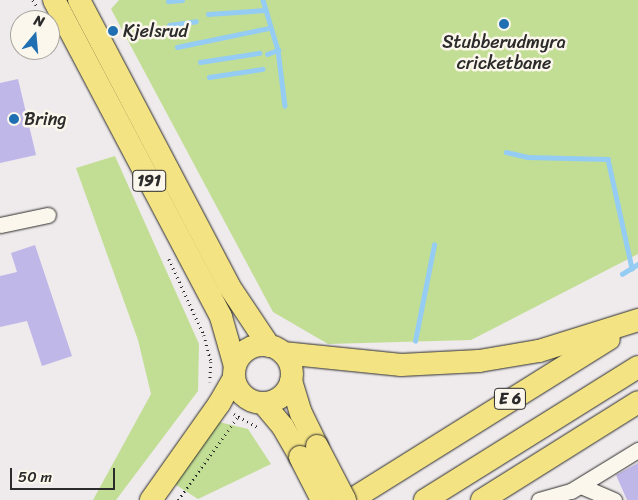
<!DOCTYPE html>
<style>
body{margin:0}
#map{position:relative;width:638px;height:500px;overflow:hidden;background:#efeaeb;font-family:Sriracha,sans-serif}
div>[style]{position:absolute}
[style*='--x']{left:calc(var(--x)*1px);top:calc(var(--y)*1px);width:calc(var(--w)*1px);rotate:calc(var(--a)*1deg)}
.green>*{inset:0;background:#c2de95}
.stream>*{height:4.5px;margin:-2.25px;padding:0 2.25px;transform-origin:2.25px;border-radius:2.25px;background:#94ccf3}
.building>*{inset:0;background:#c0b7e9}
.path>*{height:2.5px;margin-top:-1.25px;transform-origin:0;background:repeating-linear-gradient(90deg,#2b2b2b 0 1px,transparent 0 5px)}
.roads{filter:drop-shadow(0 0 1px #2b2b2b) drop-shadow(0 0 1px #2b2b2b)}
.minor>*{height:15px;margin:-7.5px;padding:0 7.5px;transform-origin:7.5px;border-radius:7.5px;background:#fbf7ec}
.highway>*{height:22px;margin:-11px;padding:0 11px;transform-origin:11px;border-radius:11px;background:#f4e382}
.highway>.ring{margin:-11px;padding:0;box-sizing:content-box;background:none;border:22px solid #f4e382;border-radius:50%}
.bridges{filter:drop-shadow(0 0 1px #2b2b2b) drop-shadow(0 0 1px #2b2b2b)}
.highway-bridge>*{height:22px;margin:-11px;padding:0 11px;transform-origin:11px;border-radius:11px;background:#f4e382}
.dots>*{width:14px;height:14px;translate:-50% -50%;box-sizing:border-box;border:2px solid #fbf7ec;border-radius:50%}
span{translate:-50% -50%;white-space:nowrap;text-align:center;line-height:1.15;-webkit-text-stroke:5px #fbf7ec;paint-order:stroke}
.shield-label span{padding:1px 4px;background:#fbf7ec;border:1px solid;border-radius:4px;-webkit-text-stroke-width:0}
.shield-label{font-size:16px;color:#2b2b2b;font-weight:700}
.poi-label{font-size:18px;color:#2b2b2b}
.left{translate:0 -50%;text-align:left}
.north{position:absolute;left:10px;top:10px;width:50px;height:50px;box-sizing:border-box;background:#fbf7ec;border:1px solid #a8a59f;border-radius:50%;rotate:17deg;font-size:14px;font-weight:700;line-height:20px;text-align:center;color:#2b2b2b}
.north::after{content:'';display:block;margin:auto;width:18px;height:22px;background:#1f6fb2;clip-path:polygon(50% 0,100% 100%,50% 72%,0 100%)}
.scale{position:absolute;left:10px;top:468px;width:105px;height:22px;box-sizing:border-box;border:2px solid #2b2b2b;border-top:0;padding-left:6px;font-size:15px;line-height:18px;white-space:nowrap;color:#2b2b2b;-webkit-text-stroke:4px #fbf7ec;paint-order:stroke}
</style>
<div id="map">
<div class="green">
<i style="clip-path:polygon(119px 0,638px 0,638px 254px,471px 340px,328px 344px,273px 312px,111px 9px)"></i>
<i style="clip-path:polygon(115px 156px,199px 344px,198px 391px,116px 500px,93px 500px,151px 394px,138px 340px,76px 168px)"></i>
<i style="clip-path:polygon(219px 422px,248px 429px,271px 464px,198px 499px,173px 483px)"></i>
</div>
<div class="stream">
<i style="--x:263;--y:0;--w:52;--a:73.3"></i>
<i style="--x:278;--y:50;--w:56;--a:82.9"></i>
<i style="--x:168;--y:1;--w:14;--a:-4"></i>
<i style="--x:208;--y:14;--w:57;--a:-4"></i>
<i style="--x:169;--y:25;--w:27;--a:-8"></i>
<i style="--x:177;--y:47;--w:94;--a:-11.7"></i>
<i style="--x:267;--y:54;--w:12;--a:-20"></i>
<i style="--x:200;--y:62;--w:60;--a:-8.7"></i>
<i style="--x:209;--y:77;--w:54;--a:-8.6"></i>
<i style="--x:506;--y:152;--w:22;--a:13"></i>
<i style="--x:527;--y:157;--w:81;--a:1.4"></i>
<i style="--x:608;--y:159;--w:112;--a:77.6"></i>
<i style="--x:622;--y:274;--w:19;--a:-32"></i>
<i style="--x:415;--y:341;--w:98;--a:-78.8"></i>
</div>
<div class="building">
<i style="clip-path:polygon(18px 79px,36px 155px,0 163px,0 83px)"></i>
<i style="clip-path:polygon(35px 245px,72px 356px,42px 366px,27px 321px,0 327px,0 276px,17px 272px,11px 253px)"></i>
<i style="clip-path:polygon(638px 463px,638px 500px,627px 500px,616px 475px)"></i>
</div>
<div class="path">
<i style="--x:33;--y:0;--w:7;--a:56"></i>
<i style="--x:169;--y:259;--w:84;--a:65.3"></i>
<i style="--x:204;--y:335;--w:28;--a:75"></i>
<i style="--x:211;--y:362;--w:20;--a:93"></i>
<i style="--x:234;--y:414;--w:29;--a:29"></i>
<i style="--x:178;--y:500;--w:103;--a:-54.5"></i>
</div>
<div class="roads">
<div class="minor">
<i style="--x:0;--y:225;--w:49;--a:-11.8"></i>
<i style="--x:581;--y:486;--w:36;--a:23"></i>
<i style="--x:539;--y:500;--w:33;--a:-16"></i>
<i style="--x:571;--y:491;--w:79;--a:-31.5"></i>
</div>
<div class="highway">
<i style="--x:54;--y:0;--w:358;--a:62.2"></i>
<i style="--x:221;--y:317;--w:51;--a:74.1"></i>
<i style="--x:79;--y:0;--w:323;--a:62.3"></i>
<i style="--x:229;--y:286;--w:72;--a:56.3"></i>
<i class="ring" style="left:234px;top:345px;width:36px;height:36px"></i>
<i style="--x:283;--y:353;--w:119;--a:5.8"></i>
<i style="--x:401;--y:365;--w:78;--a:-2.9"></i>
<i style="--x:479;--y:361;--w:61;--a:-9.5"></i>
<i style="--x:539;--y:351;--w:104;--a:-17.4"></i>
<i style="--x:291;--y:381;--w:34;--a:73"></i>
<i style="--x:301;--y:413;--w:37;--a:64"></i>
<i style="--x:263;--y:403;--w:31;--a:50"></i>
<i style="--x:283;--y:427;--w:34;--a:60"></i>
<i style="--x:151;--y:500;--w:118;--a:-54.7"></i>
<i style="--x:219;--y:404;--w:30;--a:-60"></i>
<i style="--x:351;--y:500;--w:304;--a:-32"></i>
<i style="--x:425;--y:500;--w:251;--a:-32"></i>
<i style="--x:482;--y:500;--w:184;--a:-32.1"></i>
</div>
</div>
<div class="bridges">
<div class="highway-bridge">
<i style="--x:317;--y:446;--w:61;--a:62.6"></i>
<i style="--x:300;--y:457;--w:48;--a:62.9"></i>
</div>
</div>
<div class="dots">
<i style="left:504px;top:24px;background:#1f6fb2"></i>
<i style="left:113px;top:31px;background:#1f6fb2"></i>
<i style="left:14px;top:119px;background:#1f6fb2"></i>
</div>
<div class="shield-label">
<span style="left:149px;top:181px">191</span>
<span style="left:510px;top:399px">E 6</span>
</div>
<div class="poi-label">
<span class="left" style="left:123px;top:31px">Kjelsrud</span>
<span style="left:504px;top:53px">Stubberudmyra<br>cricketbane</span>
<span class="left" style="left:24px;top:119px">Bring</span>
</div>
<div class="north">N</div>
<div class="scale">50 m</div>
</div>
